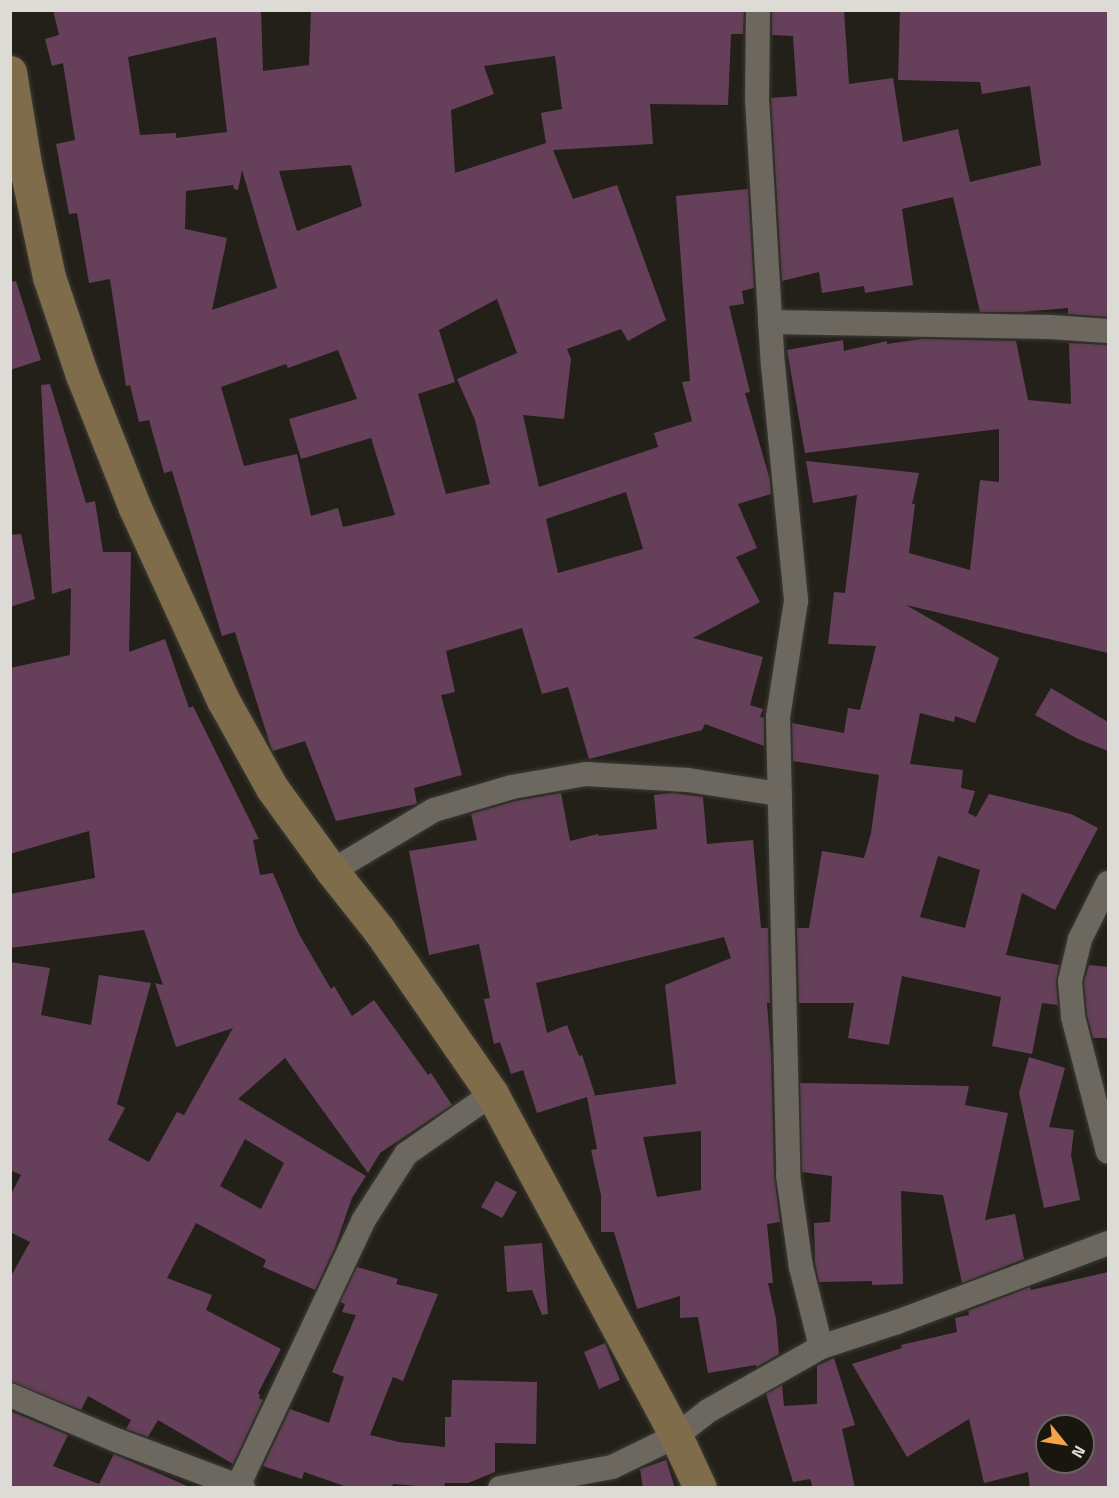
<!DOCTYPE html>
<style>
body{margin:0}
#map{position:relative;width:1119px;height:1498px;overflow:hidden;background:#222018;font-family:"Titillium Web",sans-serif}
div>[style]{position:absolute}
[style*='--x']{left:calc(var(--x)*1px);top:calc(var(--y)*1px);width:calc(var(--w)*1px);rotate:calc(var(--a)*1deg)}
.building>*{inset:0;background:#66405a}
.roads{filter:drop-shadow(0 0 2px #3e3b36) drop-shadow(0 0 2px #3e3b36)}
.street>*{height:24px;margin:-12px;padding:0 12px;transform-origin:12px;border-radius:12px;background:#6c6860}
.secondary>*{height:33px;margin:-16.5px;padding:0 16.5px;transform-origin:16.5px;border-radius:16.5px;background:#7e6c4a}
span{translate:-50% -50%;white-space:nowrap;text-align:center;line-height:1.15;-webkit-text-stroke:4.5px #19160f;paint-order:stroke}
.frame{position:absolute;inset:0;border:12px solid #dddbd6;pointer-events:none}
.north{position:absolute;left:1035px;top:1414px;width:60px;height:60px;box-sizing:border-box;background:#19160f;border:2px solid #67655f;border-radius:50%;rotate:120deg;font-size:16px;font-weight:700;line-height:24px;text-align:center;color:#dddbd6}
.north::after{content:'';display:block;margin:auto;width:21px;height:27px;background:#f5a345;clip-path:polygon(50% 0,100% 100%,50% 72%,0 100%)}
</style>
<div id="map">
<div class="building">
<i style="clip-path:polygon(evenodd,53px 10px,261px 10px,263px 71px,309px 65px,311px 10px,744px 10px,743px 34px,731px 34px,728px 105px,650px 104px,653px 144px,553px 150px,573px 199px,617px 185px,666px 320px,628px 341px,621px 329px,567px 349px,571px 359px,564px 419px,523px 415px,539px 487px,658px 447px,654px 433px,692px 421px,682px 382px,690px 381px,676px 196px,748px 189px,754px 288px,742px 291px,744px 304px,729px 306px,750px 392px,745px 393px,770px 480px,771px 494px,738px 504px,757px 548px,736px 557px,760px 602px,693px 638px,763px 657px,750px 705px,763px 709px,760px 717px,764px 718px,764px 746px,705px 724px,702px 730px,589px 759px,568px 687px,542px 694px,522px 628px,446px 651px,455px 692px,441px 695px,462px 775px,414px 788px,417px 804px,336px 821px,305px 741px,273px 751px,271px 748px,235px 632px,222px 636px,172px 471px,164px 473px,149px 420px,139px 422px,130px 385px,126px 386px,110px 279px,89px 283px,77px 213px,69px 214px,56px 144px,75px 140px,63px 63px,52px 66px,45px 39px,59px 35px,53px 10px,216px 37px,227px 132px,176px 138px,176px 133px,140px 135px,128px 57px,216px 37px,53px 10px,555px 56px,562px 109px,541px 113px,546px 143px,455px 173px,451px 110px,494px 94px,484px 66px,555px 56px,53px 10px,351px 165px,362px 206px,297px 231px,279px 171px,351px 165px,53px 10px,242px 170px,277px 288px,212px 310px,227px 238px,185px 229px,186px 191px,233px 185px,234px 189px,238px 190px,242px 170px,53px 10px,497px 299px,517px 353px,457px 379px,475px 420px,490px 484px,446px 494px,418px 394px,455px 382px,439px 330px,497px 299px,53px 10px,338px 350px,357px 399px,289px 419px,301px 459px,371px 438px,395px 515px,343px 527px,338px 508px,311px 516px,297px 454px,244px 466px,221px 387px,286px 364px,288px 368px,338px 350px,53px 10px,626px 492px,643px 549px,558px 573px,546px 519px,626px 492px)"></i>
<i style="clip-path:polygon(772px 10px,844px 10px,849px 84px,893px 78px,903px 142px,958px 129px,970px 182px,1041px 165px,1030px 86px,982px 94px,980px 82px,898px 80px,900px 10px,1108px 10px,1108px 317px,1068px 314px,1068px 308px,1021px 312px,980px 312px,953px 197px,902px 209px,913px 285px,865px 293px,864px 286px,822px 293px,819px 272px,782px 281px,771px 98px,797px 96px,793px 36px,772px 35px)"></i>
<i style="clip-path:polygon(16px 281px,41px 360px,10px 370px,10px 282px)"></i>
<i style="clip-path:polygon(evenodd,922px 339px,1016px 341px,1028px 400px,1071px 404px,1069px 343px,1108px 345px,1108px 653px,906px 605px,999px 658px,975px 723px,955px 716px,954px 722px,920px 713px,910px 764px,963px 770px,961px 788px,975px 791px,968px 813px,976px 817px,989px 794px,1071px 814px,1098px 828px,1055px 910px,1022px 893px,1006px 955px,1059px 965px,1056px 982px,1058px 1005px,1042px 1003px,1032px 1054px,992px 1046px,1001px 997px,902px 976px,889px 1045px,848px 1038px,854px 1003px,799px 1003px,797px 928px,809px 928px,822px 851px,864px 858px,871px 833px,879px 775px,793px 761px,792px 723px,844px 733px,848px 708px,860px 710px,876px 646px,828px 644px,834px 592px,845px 593px,857px 495px,813px 503px,806px 461px,919px 473px,912px 504px,915px 504px,909px 553px,970px 570px,980px 480px,999px 482px,999px 429px,805px 453px,787px 350px,843px 340px,844px 351px,887px 341px,887px 344px,922px 339px,938px 856px,980px 870px,965px 928px,920px 917px,938px 856px)"></i>
<i style="clip-path:polygon(evenodd,50px 384px,86px 503px,95px 501px,103px 552px,131px 552px,129px 652px,165px 639px,189px 708px,193px 706px,259px 839px,253px 840px,260px 875px,273px 873px,299px 934px,331px 989px,334px 986px,352px 1016px,374px 1000px,428px 1075px,431px 1073px,452px 1105px,380px 1153px,368px 1173px,285px 1058px,238px 1099px,366px 1176px,352px 1198px,335px 1247px,315px 1290px,263px 1267px,266px 1260px,196px 1223px,167px 1278px,212px 1295px,206px 1310px,281px 1349px,258px 1393px,260px 1395px,259px 1398px,263px 1400px,233px 1464px,158px 1420px,148px 1437px,126px 1429px,131px 1420px,88px 1396px,81px 1410px,10px 1381px,10px 1278px,30px 1242px,10px 1232px,10px 1196px,21px 1175px,10px 1170px,10px 962px,50px 968px,41px 1015px,91px 1025px,99px 975px,151px 983px,117px 1104px,125px 1108px,108px 1140px,149px 1162px,177px 1112px,184px 1115px,233px 1028px,176px 1047px,155px 983px,163px 985px,144px 930px,10px 948px,10px 894px,95px 878px,89px 831px,10px 854px,10px 668px,70px 655px,71px 588px,52px 594px,41px 385px,50px 384px,245px 1139px,284px 1163px,261px 1209px,220px 1186px,245px 1139px)"></i>
<i style="clip-path:polygon(21px 534px,35px 599px,10px 607px,10px 535px)"></i>
<i style="clip-path:polygon(1051px 688px,1108px 722px,1108px 751px,1078px 739px,1035px 715px)"></i>
<i style="clip-path:polygon(evenodd,561px 793px,570px 841px,598px 834px,599px 836px,657px 829px,654px 795px,672px 793px,703px 797px,707px 844px,753px 840px,761px 928px,768px 928px,770px 1003px,767px 1003px,771px 1054px,774px 1175px,780px 1222px,767px 1224px,773px 1283px,768px 1283px,776px 1319px,779px 1354px,757px 1367px,756px 1365px,708px 1373px,698px 1317px,680px 1318px,680px 1296px,637px 1309px,614px 1232px,601px 1232px,601px 1195px,591px 1150px,597px 1149px,587px 1097px,537px 1113px,523px 1070px,511px 1074px,500px 1042px,494px 1044px,484px 999px,490px 998px,479px 944px,429px 955px,409px 851px,477px 840px,471px 814px,515px 801px,561px 793px,724px 937px,731px 958px,665px 985px,676px 1084px,592px 1096px,595px 1095px,582px 1055px,579px 1056px,567px 1025px,547px 1033px,536px 983px,724px 937px,561px 793px,701px 1131px,701px 1190px,657px 1197px,643px 1137px,701px 1131px)"></i>
<i style="clip-path:polygon(1089px 965px,1108px 967px,1108px 1038px,1093px 1038px,1087px 1015px,1084px 982px)"></i>
<i style="clip-path:polygon(1029px 1057px,1065px 1068px,1049px 1127px,1074px 1130px,1071px 1155px,1080px 1200px,1044px 1208px,1019px 1093px)"></i>
<i style="clip-path:polygon(800px 1083px,969px 1086px,965px 1105px,1008px 1113px,985px 1220px,1015px 1214px,1024px 1259px,962px 1283px,943px 1195px,901px 1191px,903px 1284px,872px 1285px,872px 1281px,819px 1282px,815px 1262px,814px 1223px,830px 1222px,832px 1176px,802px 1172px)"></i>
<i style="clip-path:polygon(496px 1181px,517px 1192px,502px 1218px,481px 1207px)"></i>
<i style="clip-path:polygon(542px 1243px,548px 1314px,542px 1315px,532px 1290px,507px 1292px,504px 1246px)"></i>
<i style="clip-path:polygon(357px 1267px,398px 1279px,396px 1284px,438px 1294px,403px 1381px,393px 1377px,370px 1435px,399px 1442px,445px 1447px,445px 1417px,451px 1417px,452px 1380px,537px 1382px,536px 1444px,495px 1443px,495px 1472px,468px 1483px,445px 1483px,444px 1488px,393px 1484px,392px 1488px,350px 1488px,304px 1472px,302px 1479px,263px 1466px,290px 1409px,329px 1423px,344px 1377px,332px 1372px,356px 1315px,342px 1312px,345px 1304px,340px 1302px)"></i>
<i style="clip-path:polygon(evenodd,1108px 1272px,1108px 1488px,1030px 1488px,1028px 1472px,984px 1483px,969px 1419px,907px 1457px,852px 1364px,902px 1348px,901px 1345px,957px 1332px,955px 1318px,969px 1315px,968px 1311px,1030px 1287px,1031px 1290px,1108px 1272px,1047px 1426px,1083px 1426px,1083px 1462px,1047px 1462px,1047px 1426px)"></i>
<i style="clip-path:polygon(605px 1343px,620px 1380px,599px 1389px,584px 1352px)"></i>
<i style="clip-path:polygon(834px 1358px,855px 1425px,842px 1429px,855px 1488px,813px 1488px,810px 1479px,793px 1482px,766px 1394px,782px 1385px,784px 1406px,817px 1404px,817px 1366px)"></i>
<i style="clip-path:polygon(10px 1411px,68px 1435px,53px 1466px,99px 1484px,114px 1454px,192px 1488px,10px 1488px)"></i>
<i style="clip-path:polygon(666px 1460px,675px 1488px,643px 1488px,640px 1469px)"></i>
</div>
<div class="roads">
<div class="street">
<i style="--x:758;--y:10;--w:89;--a:90.6"></i>
<i style="--x:757;--y:99;--w:266;--a:86.6"></i>
<i style="--x:773;--y:365;--w:237;--a:84.4"></i>
<i style="--x:796;--y:601;--w:117;--a:98.8"></i>
<i style="--x:778;--y:717;--w:458;--a:88.7"></i>
<i style="--x:788;--y:1175;--w:93;--a:82"></i>
<i style="--x:801;--y:1267;--w:82;--a:76"></i>
<i style="--x:770;--y:322;--w:280;--a:1"></i>
<i style="--x:1050;--y:327;--w:58;--a:3.9"></i>
<i style="--x:332;--y:871;--w:119;--a:-30.9"></i>
<i style="--x:434;--y:810;--w:81;--a:-16.4"></i>
<i style="--x:512;--y:787;--w:75;--a:-10"></i>
<i style="--x:586;--y:774;--w:102;--a:3.4"></i>
<i style="--x:688;--y:780;--w:93;--a:8.7"></i>
<i style="--x:1108;--y:883;--w:63;--a:116.6"></i>
<i style="--x:1080;--y:939;--w:43;--a:103.4"></i>
<i style="--x:1070;--y:981;--w:36;--a:85"></i>
<i style="--x:1073;--y:1017;--w:139;--a:75.5"></i>
<i style="--x:10;--y:1395;--w:115;--a:23"></i>
<i style="--x:116;--y:1440;--w:136;--a:20.7"></i>
<i style="--x:238;--y:1486;--w:293;--a:-64.7"></i>
<i style="--x:363;--y:1221;--w:80;--a:-57.3"></i>
<i style="--x:406;--y:1154;--w:105;--a:-34.9"></i>
<i style="--x:500;--y:1488;--w:114;--a:-10.6"></i>
<i style="--x:612;--y:1467;--w:71;--a:-25.8"></i>
<i style="--x:676;--y:1436;--w:41;--a:-38"></i>
<i style="--x:708;--y:1411;--w:130;--a:-29.5"></i>
<i style="--x:821;--y:1347;--w:80;--a:-18.2"></i>
<i style="--x:897;--y:1322;--w:225;--a:-20.5"></i>
</div>
<div class="secondary">
<i style="--x:10;--y:72;--w:93;--a:80.7"></i>
<i style="--x:25;--y:164;--w:116;--a:78"></i>
<i style="--x:49;--y:277;--w:103;--a:71.4"></i>
<i style="--x:82;--y:375;--w:143;--a:68.3"></i>
<i style="--x:135;--y:508;--w:211;--a:65.4"></i>
<i style="--x:223;--y:700;--w:101;--a:60.9"></i>
<i style="--x:272;--y:788;--w:102;--a:54.1"></i>
<i style="--x:332;--y:871;--w:75;--a:51.5"></i>
<i style="--x:379;--y:930;--w:199;--a:55.4"></i>
<i style="--x:492;--y:1094;--w:388;--a:61.7"></i>
<i style="--x:676;--y:1436;--w:57;--a:65.2"></i>
</div>
</div>
<div class="frame"></div>
<div class="north">N</div>
</div>
